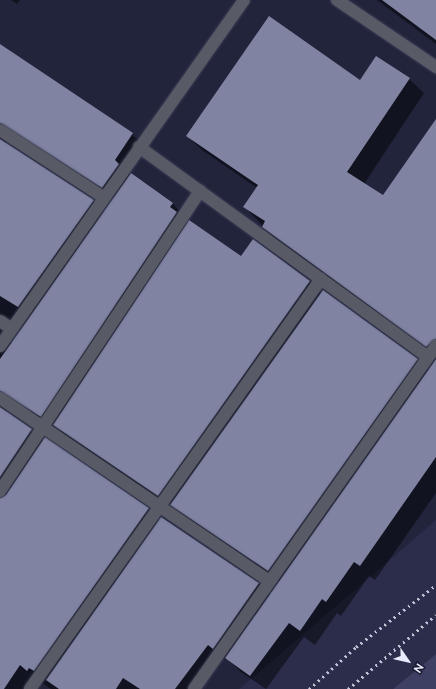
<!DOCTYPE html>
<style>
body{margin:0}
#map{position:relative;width:436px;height:689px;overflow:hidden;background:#22243c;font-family:Raleway,sans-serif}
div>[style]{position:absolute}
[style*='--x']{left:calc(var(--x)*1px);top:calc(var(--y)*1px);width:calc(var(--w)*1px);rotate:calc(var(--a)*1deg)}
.built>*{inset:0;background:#2b2d4b}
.green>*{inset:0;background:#3d3f63}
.shadow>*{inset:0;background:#0007}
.building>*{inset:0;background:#8084a2}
.roads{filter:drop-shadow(0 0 1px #3e4057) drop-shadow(0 0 1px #3e4057)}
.minor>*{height:12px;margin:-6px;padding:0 6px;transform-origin:6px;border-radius:6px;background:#585a66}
.rail>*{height:3px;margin-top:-1.5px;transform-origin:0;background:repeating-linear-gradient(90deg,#c0c3d4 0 2px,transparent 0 6px)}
span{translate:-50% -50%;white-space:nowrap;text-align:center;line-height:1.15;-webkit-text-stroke:4px #191a32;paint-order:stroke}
.north{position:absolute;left:388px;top:641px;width:40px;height:40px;-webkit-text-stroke:3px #191a32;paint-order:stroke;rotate:124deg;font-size:11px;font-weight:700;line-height:16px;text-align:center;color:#e8ebfb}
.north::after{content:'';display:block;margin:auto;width:14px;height:18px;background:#e8ebfb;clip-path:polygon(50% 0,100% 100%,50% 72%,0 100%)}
</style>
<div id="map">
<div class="built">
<i style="clip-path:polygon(436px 520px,436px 654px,393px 689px,239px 689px)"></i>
</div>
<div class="green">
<i style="clip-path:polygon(436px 654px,436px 689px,393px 689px)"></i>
</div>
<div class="shadow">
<i style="clip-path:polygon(11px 0,20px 0,17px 4px)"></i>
<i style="clip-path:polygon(377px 0,436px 0,436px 44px)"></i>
<i style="clip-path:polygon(evenodd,0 47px,132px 134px,145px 147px,127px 173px,173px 204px,185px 217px,183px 220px,188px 224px,242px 257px,253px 241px,310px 282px,321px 293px,417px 360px,428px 370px,436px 359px,436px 493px,375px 580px,369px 576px,341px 616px,337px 613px,315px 645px,304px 637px,266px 689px,241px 672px,227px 658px,226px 660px,221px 657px,196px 689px,51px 689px,33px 677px,25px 689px,0 689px,0 526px,13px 490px,0 480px,0 47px,18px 136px,114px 199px,105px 212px,93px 201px,7px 145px,6px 139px,18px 136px,0 47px,14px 326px,22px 330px,12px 343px,6px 337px,14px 326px,0 47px,6px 407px,54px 429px,56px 426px,67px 438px,171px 508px,173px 506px,183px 516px,280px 582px,270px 596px,259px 584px,162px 518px,160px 521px,148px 509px,45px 439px,43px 441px,7px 413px,6px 407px)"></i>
<i style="clip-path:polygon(409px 79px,424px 93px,364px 184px,383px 196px,436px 121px,436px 357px,277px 241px,245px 207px,257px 188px,202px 150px,187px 136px,360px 82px)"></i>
</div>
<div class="building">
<i style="clip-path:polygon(382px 0,436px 0,436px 40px)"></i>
<i style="clip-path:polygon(269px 16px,360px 80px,376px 56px,410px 78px,347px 172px,383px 195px,436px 119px,436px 339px,426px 347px,262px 227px,265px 221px,243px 207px,258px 185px,186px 136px)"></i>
<i style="clip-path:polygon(0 44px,133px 133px,115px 160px,119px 164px,102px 188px,0 123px)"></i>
<i style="clip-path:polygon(0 139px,94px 200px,18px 307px,0 296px)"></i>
<i style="clip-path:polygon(131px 173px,173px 203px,170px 207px,177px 212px,41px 417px,0 391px,0 359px)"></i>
<i style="clip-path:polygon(189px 220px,241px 256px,253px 239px,310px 281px,158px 496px,53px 425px)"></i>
<i style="clip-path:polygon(323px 290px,418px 359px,268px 571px,170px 505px)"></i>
<i style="clip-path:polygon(436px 359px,436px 457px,360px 566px,354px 562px,326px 602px,322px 599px,300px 631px,289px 623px,250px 676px,225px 658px)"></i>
<i style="clip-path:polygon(0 407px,32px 429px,0 477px)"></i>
<i style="clip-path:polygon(45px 437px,149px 508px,34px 671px,29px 668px,27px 671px,20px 665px,4px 689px,0 689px,0 498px,6px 495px)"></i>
<i style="clip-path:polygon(161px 517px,259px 583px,213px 649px,208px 645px,175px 689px,140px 689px,123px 678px,116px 689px,59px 689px,46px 680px)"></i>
</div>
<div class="roads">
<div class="minor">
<i style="--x:337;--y:0;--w:120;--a:34.1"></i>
<i style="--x:0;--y:130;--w:123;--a:33"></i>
<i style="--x:139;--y:147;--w:357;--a:36"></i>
<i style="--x:0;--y:321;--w:14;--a:34"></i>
<i style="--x:0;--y:346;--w:423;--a:-54.8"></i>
<i style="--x:0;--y:398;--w:325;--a:34.2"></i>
<i style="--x:0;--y:491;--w:361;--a:-56.3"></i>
<i style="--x:30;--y:689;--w:503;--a:-54.63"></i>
<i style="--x:194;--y:689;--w:420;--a:-54.8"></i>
</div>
</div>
<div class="rail">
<i style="--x:309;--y:689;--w:63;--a:-41.8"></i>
<i style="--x:356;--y:647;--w:101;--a:-37.8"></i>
<i style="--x:348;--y:689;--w:115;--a:-40.1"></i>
</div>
<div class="north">N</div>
</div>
